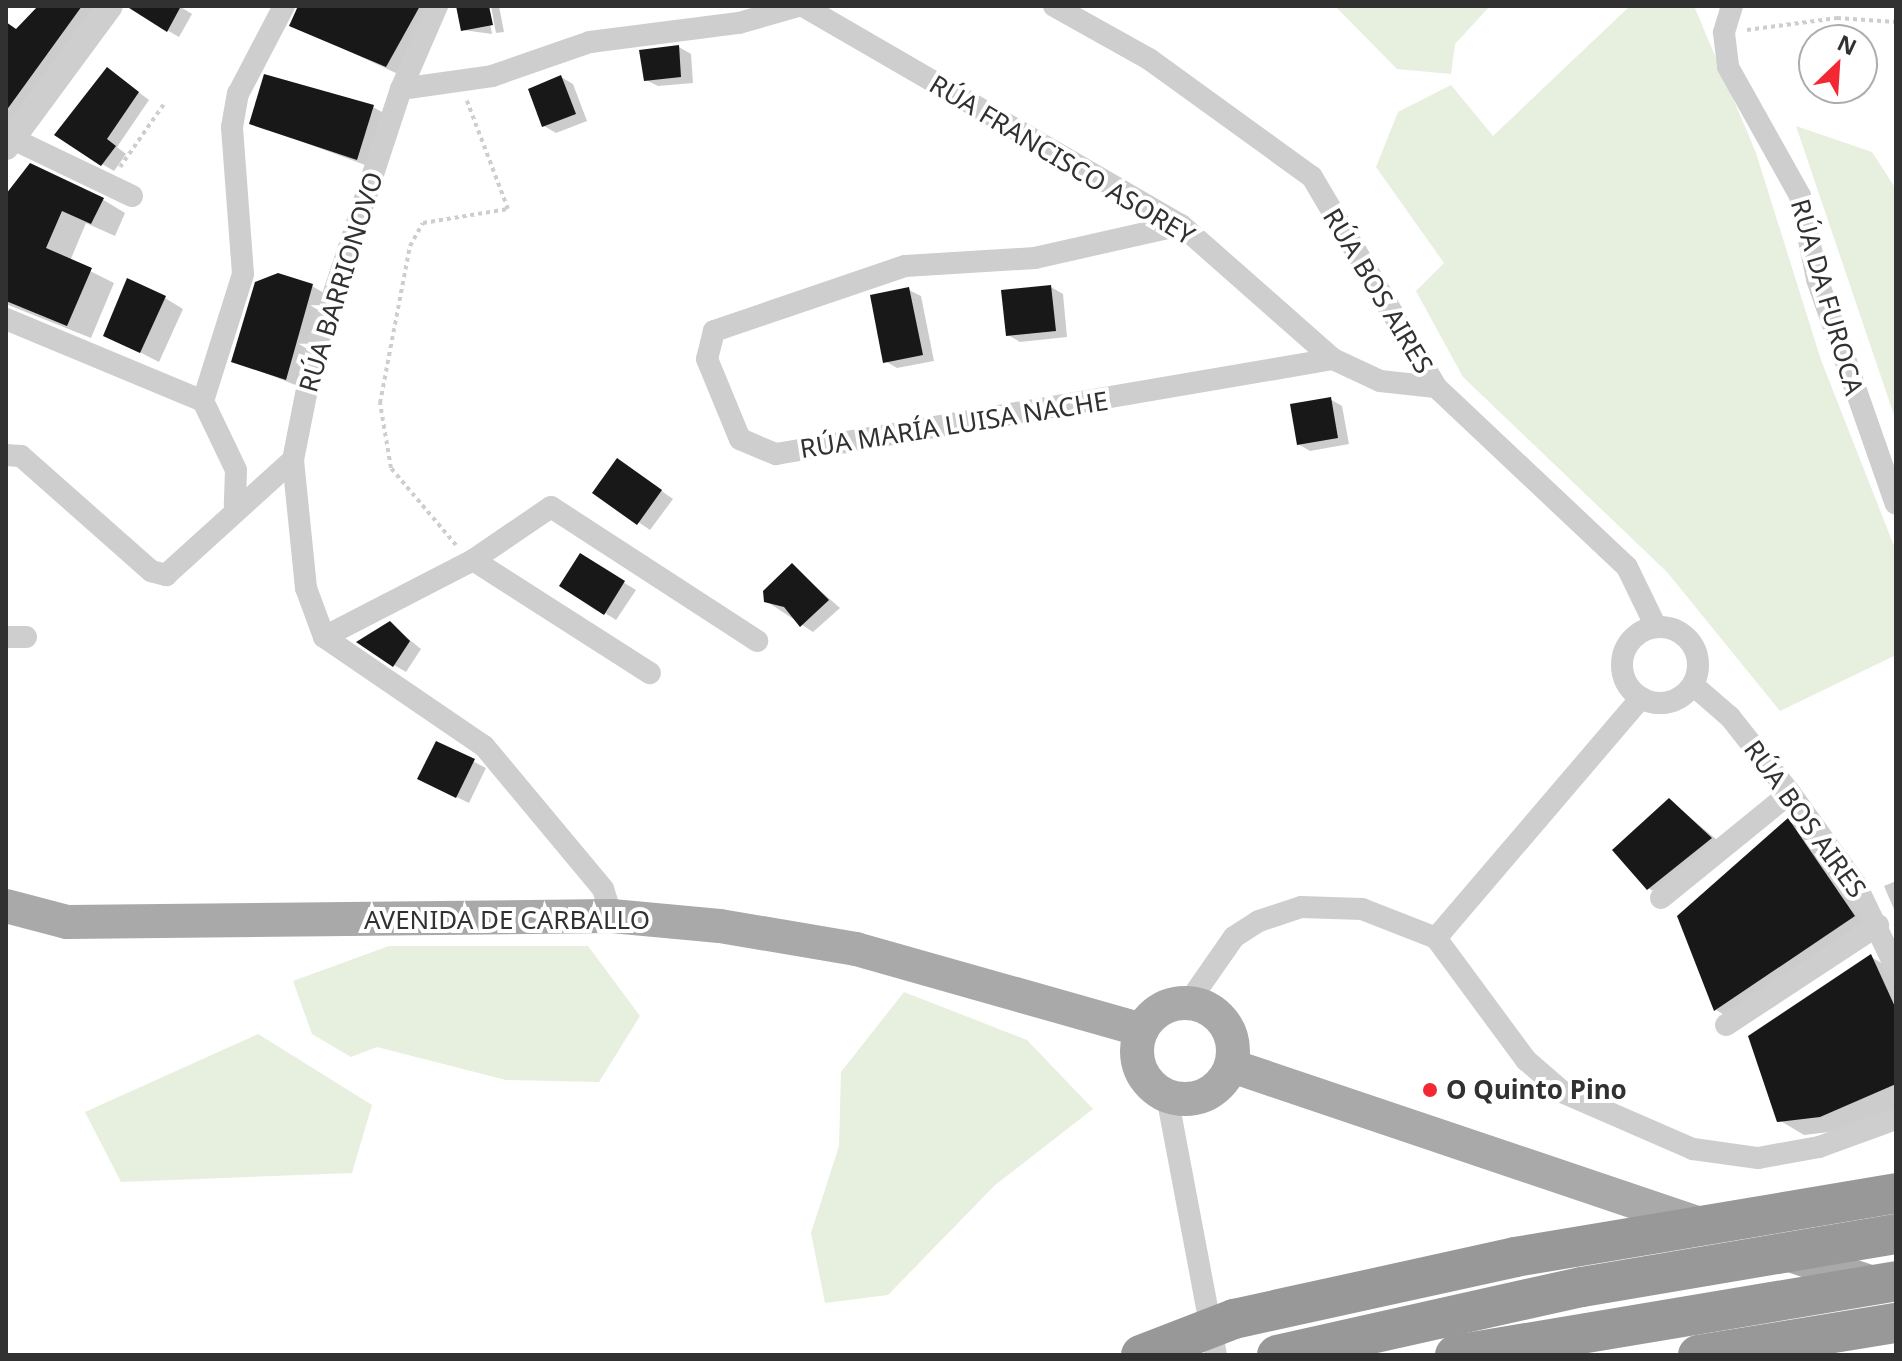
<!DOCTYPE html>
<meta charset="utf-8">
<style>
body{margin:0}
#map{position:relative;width:1902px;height:1361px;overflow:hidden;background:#fff;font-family:"Noto Sans",sans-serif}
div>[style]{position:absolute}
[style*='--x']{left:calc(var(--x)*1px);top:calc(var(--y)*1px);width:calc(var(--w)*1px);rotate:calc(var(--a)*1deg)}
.green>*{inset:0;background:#e7efde}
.shadow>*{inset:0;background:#0003}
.building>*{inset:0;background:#181818}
.path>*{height:4px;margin-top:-2px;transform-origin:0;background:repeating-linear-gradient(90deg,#cecece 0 4px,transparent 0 8px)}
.minor>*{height:22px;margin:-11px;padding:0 11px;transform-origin:11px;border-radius:11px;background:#cecece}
.minor>.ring{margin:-11px;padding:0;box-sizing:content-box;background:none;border:22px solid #cecece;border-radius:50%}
.tertiary>*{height:26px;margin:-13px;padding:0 13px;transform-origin:13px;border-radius:13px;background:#cecece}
.primary>*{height:34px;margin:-17px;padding:0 17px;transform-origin:17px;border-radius:17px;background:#a9a9a9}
.primary>.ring{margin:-17px;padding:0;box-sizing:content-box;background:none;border:34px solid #a9a9a9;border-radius:50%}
.motorway>*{height:40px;margin:-20px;padding:0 20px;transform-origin:20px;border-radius:20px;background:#989898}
.dots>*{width:22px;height:22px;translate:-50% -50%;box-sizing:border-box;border:4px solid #fff;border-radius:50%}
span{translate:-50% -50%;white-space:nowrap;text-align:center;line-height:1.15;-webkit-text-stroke:8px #fff;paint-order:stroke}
.street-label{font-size:26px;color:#313131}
.poi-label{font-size:26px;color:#313131;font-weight:700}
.left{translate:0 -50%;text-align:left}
.frame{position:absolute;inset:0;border:8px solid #313131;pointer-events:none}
.north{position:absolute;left:1798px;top:24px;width:80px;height:80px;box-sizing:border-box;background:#fff;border:2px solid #adadad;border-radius:50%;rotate:25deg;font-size:22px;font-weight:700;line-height:32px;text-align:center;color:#313131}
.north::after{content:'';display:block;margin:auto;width:28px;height:36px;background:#f22933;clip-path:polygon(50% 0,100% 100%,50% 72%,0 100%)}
</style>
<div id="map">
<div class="green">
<i style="clip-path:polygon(1335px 6px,1490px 6px,1455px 44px,1451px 74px,1397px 69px)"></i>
<i style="clip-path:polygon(1630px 6px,1694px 6px,1756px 153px,1821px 360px,1896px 551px,1896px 655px,1780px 711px,1667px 572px,1463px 377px,1416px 291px,1444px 263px,1376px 167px,1398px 112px,1451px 85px,1493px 136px)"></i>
<i style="clip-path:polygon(1796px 126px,1872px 152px,1896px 189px,1896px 421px)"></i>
<i style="clip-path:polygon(389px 946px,588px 946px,640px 1016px,599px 1082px,506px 1080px,377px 1047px,351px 1057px,312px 1034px,293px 981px)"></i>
<i style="clip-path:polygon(904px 992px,1027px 1040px,1093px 1109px,995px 1185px,888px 1295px,825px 1303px,811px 1233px,839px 1146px,841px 1072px)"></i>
<i style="clip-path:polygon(258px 1034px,372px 1105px,352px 1173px,121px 1182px,85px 1112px)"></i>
</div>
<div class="shadow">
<i style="clip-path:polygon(41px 6px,104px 6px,6px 132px,6px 24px,18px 31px)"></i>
<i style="clip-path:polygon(143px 6px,179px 6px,192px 14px,179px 37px,139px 14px)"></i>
<i style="clip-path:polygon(301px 6px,449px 6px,411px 80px,292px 25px)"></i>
<i style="clip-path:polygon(458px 6px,487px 6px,492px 34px,463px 30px)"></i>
<i style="clip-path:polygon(491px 6px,499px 6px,504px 32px,496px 33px)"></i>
<i style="clip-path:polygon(679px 47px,691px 54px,693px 83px,658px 86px,646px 80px)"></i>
<i style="clip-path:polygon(108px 69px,149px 100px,117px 147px,126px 154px,114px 171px,102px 164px)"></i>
<i style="clip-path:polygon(561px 77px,573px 84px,587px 121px,556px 133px,544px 126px)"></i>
<i style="clip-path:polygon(373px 107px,391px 117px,376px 169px,251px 123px)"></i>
<i style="clip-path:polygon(6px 198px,102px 199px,125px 213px,115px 236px,86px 223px,70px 261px,114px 283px,91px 338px,6px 304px)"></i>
<i style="clip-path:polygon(312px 286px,324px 293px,298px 386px,234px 361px)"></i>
<i style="clip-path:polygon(1051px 287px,1063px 294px,1067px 337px,1020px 342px,1008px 335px)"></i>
<i style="clip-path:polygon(909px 290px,921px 296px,934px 361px,897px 368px,885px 361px)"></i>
<i style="clip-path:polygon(165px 298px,183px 309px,159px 362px,106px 335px)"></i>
<i style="clip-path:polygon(1330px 399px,1342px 406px,1349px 444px,1310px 451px,1298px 444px)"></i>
<i style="clip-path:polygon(629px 468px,673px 499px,650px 530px,595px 492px)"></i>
<i style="clip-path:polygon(580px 556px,636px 590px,616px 620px,605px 613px)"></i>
<i style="clip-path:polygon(792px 566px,840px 608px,813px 632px,766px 601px)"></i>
<i style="clip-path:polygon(390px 624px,421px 649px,406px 672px,394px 665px)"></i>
<i style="clip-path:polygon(437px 743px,486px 768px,469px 803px,432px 785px)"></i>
<i style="clip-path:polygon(1669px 800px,1729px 850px,1667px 899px,1648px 888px)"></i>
<i style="clip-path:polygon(1788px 821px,1813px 835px,1879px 931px,1740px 1024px,1716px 1010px)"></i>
<i style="clip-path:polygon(1896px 881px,1896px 914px,1884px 886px)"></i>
<i style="clip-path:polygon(1871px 957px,1896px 971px,1896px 1108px,1846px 1130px,1804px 1135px,1779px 1120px)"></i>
</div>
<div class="building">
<i style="clip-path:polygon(38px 6px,82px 6px,6px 111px,6px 22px,16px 29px)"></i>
<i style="clip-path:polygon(126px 6px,181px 6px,167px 32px)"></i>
<i style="clip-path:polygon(298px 6px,420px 6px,386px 67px,289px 26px)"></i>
<i style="clip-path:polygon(456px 6px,489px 6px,493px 25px,461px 31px)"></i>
<i style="clip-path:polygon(679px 45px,681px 77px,644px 81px,639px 50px)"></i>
<i style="clip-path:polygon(107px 67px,139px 92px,107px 139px,116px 146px,101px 166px,54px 135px)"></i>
<i style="clip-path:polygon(264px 74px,374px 105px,357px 160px,249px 124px)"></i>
<i style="clip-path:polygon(561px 75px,576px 114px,542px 127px,528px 89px)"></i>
<i style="clip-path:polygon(30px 163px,104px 198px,91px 224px,62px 211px,46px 248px,92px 268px,67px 326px,6px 301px,6px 194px)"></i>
<i style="clip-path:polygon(278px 273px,313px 284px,286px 380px,231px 362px,255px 282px)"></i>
<i style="clip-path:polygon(127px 278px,166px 296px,140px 353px,103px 336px)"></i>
<i style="clip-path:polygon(1051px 285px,1056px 331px,1006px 336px,1001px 290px)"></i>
<i style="clip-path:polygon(909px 287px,923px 355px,883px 363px,870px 295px)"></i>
<i style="clip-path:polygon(1331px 397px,1338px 438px,1297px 445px,1290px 404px)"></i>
<i style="clip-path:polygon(617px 458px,662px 490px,637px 525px,592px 493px)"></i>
<i style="clip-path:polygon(580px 553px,625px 581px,604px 615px,559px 586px)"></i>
<i style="clip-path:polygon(792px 563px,829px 600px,800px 627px,784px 607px,764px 602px,763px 591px)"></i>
<i style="clip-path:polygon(390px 621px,410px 641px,393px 667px,356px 642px)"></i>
<i style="clip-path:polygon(436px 741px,475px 759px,456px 798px,417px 779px)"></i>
<i style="clip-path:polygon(1669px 798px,1712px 838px,1647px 890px,1612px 850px)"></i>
<i style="clip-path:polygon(1788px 818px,1855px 916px,1714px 1011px,1677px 916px)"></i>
<i style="clip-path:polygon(1871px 954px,1896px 1009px,1896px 1084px,1820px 1117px,1777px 1122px,1748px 1036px)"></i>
</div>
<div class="path">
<i style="--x:1747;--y:30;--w:91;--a:-7.6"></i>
<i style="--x:1837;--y:18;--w:59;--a:3.9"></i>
<i style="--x:120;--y:167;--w:77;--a:-55.1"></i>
<i style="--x:456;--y:545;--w:101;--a:-130.2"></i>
<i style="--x:391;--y:468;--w:66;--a:-99.6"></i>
<i style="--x:380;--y:403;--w:160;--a:-79.2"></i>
<i style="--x:410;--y:246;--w:26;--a:-61"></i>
<i style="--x:423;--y:223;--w:86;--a:-9.4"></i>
<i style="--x:508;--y:209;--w:116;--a:-110.8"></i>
</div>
<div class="minor">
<i style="--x:437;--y:6;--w:90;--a:113.4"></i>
<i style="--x:401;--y:89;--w:279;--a:108.2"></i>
<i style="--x:314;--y:354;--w:108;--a:101.2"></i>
<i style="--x:293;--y:460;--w:129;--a:84.2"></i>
<i style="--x:306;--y:588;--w:52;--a:69.8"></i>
<i style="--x:324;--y:637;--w:194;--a:34.3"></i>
<i style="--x:484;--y:746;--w:186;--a:50.2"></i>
<i style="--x:603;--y:889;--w:28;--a:72"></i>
<i style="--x:803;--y:6;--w:437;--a:30.1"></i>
<i style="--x:1181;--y:225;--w:203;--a:41.4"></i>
<i style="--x:1333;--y:359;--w:52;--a:25.1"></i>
<i style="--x:1380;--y:381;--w:56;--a:6.1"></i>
<i style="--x:1054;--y:6;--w:109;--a:29.2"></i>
<i style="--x:1149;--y:59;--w:201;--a:35.9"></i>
<i style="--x:1312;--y:177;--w:244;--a:59.4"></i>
<i style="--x:1436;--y:387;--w:262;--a:43.3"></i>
<i style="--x:1627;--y:567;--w:67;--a:64.2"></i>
<i style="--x:1732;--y:6;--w:28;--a:107"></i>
<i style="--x:1724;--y:33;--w:34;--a:83"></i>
<i style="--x:1728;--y:67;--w:148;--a:60.8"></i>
<i style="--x:1800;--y:196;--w:85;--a:78.4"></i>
<i style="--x:1817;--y:279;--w:238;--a:70.7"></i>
<i style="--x:401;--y:89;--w:92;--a:-8.1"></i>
<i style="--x:492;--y:76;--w:104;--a:-19.1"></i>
<i style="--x:590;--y:42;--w:150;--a:-7.3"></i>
<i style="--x:739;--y:23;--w:61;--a:-16.1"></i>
<i style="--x:13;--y:139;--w:132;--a:25.6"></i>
<i style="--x:1181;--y:225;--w:150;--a:167.3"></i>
<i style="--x:1035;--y:258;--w:130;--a:176.5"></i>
<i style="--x:905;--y:266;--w:202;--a:161.2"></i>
<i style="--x:714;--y:331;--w:29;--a:104"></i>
<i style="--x:707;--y:359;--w:87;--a:67.6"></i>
<i style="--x:740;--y:439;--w:39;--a:23"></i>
<i style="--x:776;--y:454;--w:565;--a:-9.68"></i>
<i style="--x:6;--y:319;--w:213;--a:22.6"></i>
<i style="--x:203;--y:401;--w:76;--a:64.4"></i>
<i style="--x:236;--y:470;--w:35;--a:92"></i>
<i style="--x:203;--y:401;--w:133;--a:-72.5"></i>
<i style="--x:243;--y:274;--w:147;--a:-94.3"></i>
<i style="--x:232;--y:127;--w:34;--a:-80"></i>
<i style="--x:238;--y:94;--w:99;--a:-62.4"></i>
<i style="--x:6;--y:455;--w:15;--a:4"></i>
<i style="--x:21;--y:456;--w:174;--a:41.5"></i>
<i style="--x:151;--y:571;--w:16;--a:15"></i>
<i style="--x:166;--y:575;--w:171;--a:-42.2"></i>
<i style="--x:473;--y:560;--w:210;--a:32.6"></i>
<i class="ring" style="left:1622px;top:627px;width:54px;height:54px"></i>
<i style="--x:6;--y:637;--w:20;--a:0"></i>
<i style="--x:324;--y:637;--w:168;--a:-27.3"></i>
<i style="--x:473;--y:560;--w:94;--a:-34.2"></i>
<i style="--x:551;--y:507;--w:246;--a:33"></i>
<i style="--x:1693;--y:685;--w:49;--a:40.9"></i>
<i style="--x:1730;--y:717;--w:97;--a:51.7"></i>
<i style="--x:1790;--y:793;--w:113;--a:54.3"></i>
<i style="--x:1856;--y:885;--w:92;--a:64.3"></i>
<i style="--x:1661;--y:898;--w:166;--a:-39.1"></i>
<i style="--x:1436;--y:938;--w:316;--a:-49.5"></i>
<i style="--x:1188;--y:1003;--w:80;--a:-55.1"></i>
<i style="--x:1234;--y:937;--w:30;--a:-33"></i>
<i style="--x:1259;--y:921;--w:44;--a:-18.4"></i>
<i style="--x:1301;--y:907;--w:61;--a:1.9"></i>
<i style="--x:1362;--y:909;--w:79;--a:21.4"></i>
<i style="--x:1436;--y:938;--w:152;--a:53.6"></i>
<i style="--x:1526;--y:1060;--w:50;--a:41"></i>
<i style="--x:1564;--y:1093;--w:141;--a:23.5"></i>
<i style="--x:1693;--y:1149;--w:66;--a:7.9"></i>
<i style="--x:1758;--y:1158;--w:62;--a:-10.2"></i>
<i style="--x:1819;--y:1147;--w:82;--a:-20"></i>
<i style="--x:1726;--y:1025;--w:182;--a:-33.3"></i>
<i style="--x:1167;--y:1096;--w:264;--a:79.3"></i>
</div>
<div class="tertiary">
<i style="--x:6;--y:147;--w:175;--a:-53.6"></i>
</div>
<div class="primary">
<i style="--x:6;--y:906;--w:63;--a:14.7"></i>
<i style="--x:67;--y:922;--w:545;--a:-0.63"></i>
<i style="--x:612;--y:916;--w:108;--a:5.3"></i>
<i style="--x:720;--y:926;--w:138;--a:9.6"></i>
<i style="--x:856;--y:949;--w:297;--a:15.8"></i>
<i class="ring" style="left:1137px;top:1003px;width:62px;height:62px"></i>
<i style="--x:1232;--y:1066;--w:503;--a:18.65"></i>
<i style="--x:1778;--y:1251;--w:107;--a:18.6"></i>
</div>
<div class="motorway">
<i style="--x:1141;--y:1355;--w:100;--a:-21.2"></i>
<i style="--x:1234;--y:1319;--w:288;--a:-12.4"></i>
<i style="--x:1515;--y:1257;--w:386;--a:-9.5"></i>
<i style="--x:1277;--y:1355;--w:312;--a:-12.6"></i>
<i style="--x:1582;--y:1287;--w:318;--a:-9.6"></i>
<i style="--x:1455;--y:1355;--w:447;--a:-9.5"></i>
<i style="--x:1698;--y:1355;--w:201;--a:-9.2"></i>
</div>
<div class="dots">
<i style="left:1430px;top:1090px;background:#f22933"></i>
</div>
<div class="street-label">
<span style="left:1062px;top:160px;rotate:31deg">RÚA FRANCISCO ASOREY</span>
<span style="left:341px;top:282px;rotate:-73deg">RÚA BARRIONOVO</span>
<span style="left:1378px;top:291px;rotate:59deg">RÚA BOS AIRES</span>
<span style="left:1827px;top:297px;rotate:74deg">RÚA DA FUROCA</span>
<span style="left:954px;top:425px;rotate:-9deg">RÚA MARÍA LUISA NACHE</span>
<span style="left:1805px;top:819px;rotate:54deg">RÚA BOS AIRES</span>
<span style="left:507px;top:920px">AVENIDA DE CARBALLO</span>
</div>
<div class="poi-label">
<span class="left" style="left:1446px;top:1090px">O Quinto Pino</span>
</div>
<div class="frame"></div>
<div class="north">N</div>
</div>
